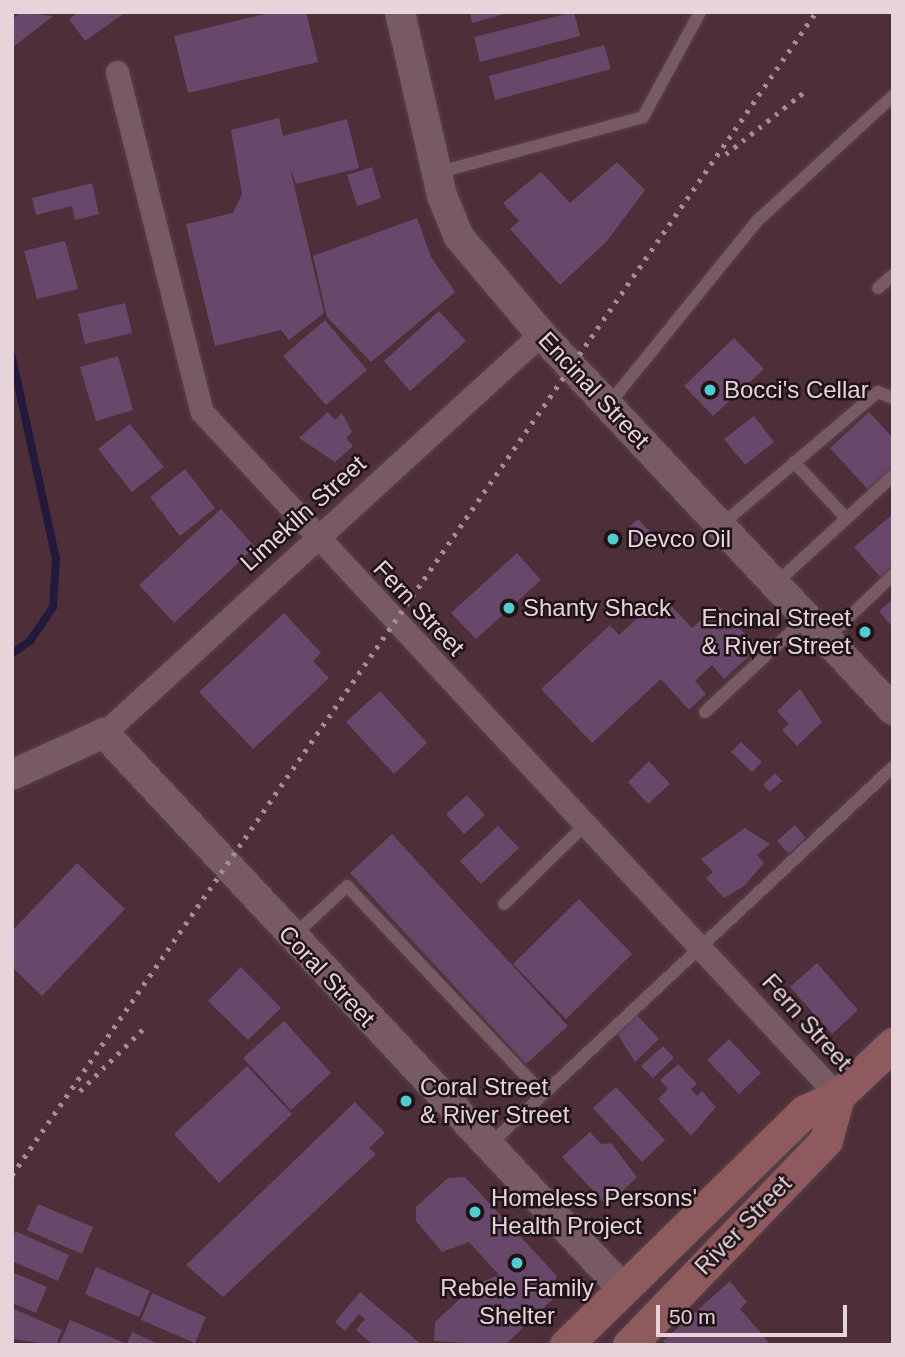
<!DOCTYPE html>
<style>
body{margin:0}
#map{position:relative;width:905px;height:1357px;overflow:hidden;background:#40262f;font-family:Arial,sans-serif}
div>[style]{position:absolute}
[style*='--x']{left:calc(var(--x)*1px);top:calc(var(--y)*1px);width:calc(var(--w)*1px);rotate:calc(var(--a)*1deg)}
.built>*{inset:0;background:#4e2e39}
.stream>*{height:8px;margin:-4px;padding:0 4px;transform-origin:4px;border-radius:4px;background:#22193d}
.building>*{inset:0;background:#68486a}
.roads{filter:drop-shadow(0 0 2px #57424a) drop-shadow(0 0 2px #57424a)}
.service>*{height:12px;margin:-6px;padding:0 6px;transform-origin:6px;border-radius:6px;background:#775a64}
.minor>*{height:23px;margin:-11.5px;padding:0 11.5px;transform-origin:11.5px;border-radius:11.5px;background:#775a64}
.tertiary>*{height:30px;margin:-15px;padding:0 15px;transform-origin:15px;border-radius:15px;background:#775a64}
.secondary>*{height:33px;margin:-16.5px;padding:0 16.5px;transform-origin:16.5px;border-radius:16.5px;background:#8f5a5d}
.rail>*{height:5px;margin-top:-2.5px;transform-origin:0;background:repeating-linear-gradient(90deg,#a48f96 0 3.5px,transparent 0 10.5px)}
.dots>*{width:19px;height:19px;translate:-50% -50%;box-sizing:border-box;border:4px solid #1f1317;border-radius:50%}
span{translate:-50% -50%;white-space:nowrap;text-align:center;line-height:1.15;-webkit-text-stroke:5px #1f1317;paint-order:stroke}
.street-label{font-size:24px;color:#e6d4da}
.poi-label{font-size:24px;color:#e6d4da}
.left{translate:0 -50%;text-align:left}
.right{translate:-100% -50%;text-align:right}
.frame{position:absolute;inset:0;border:14px solid #e6d4da;pointer-events:none}
.scale{position:absolute;left:656px;top:1305px;width:191px;height:32px;box-sizing:border-box;border:4px solid #e6d4da;border-top:0;padding-left:9px;font-size:21px;line-height:24px;white-space:nowrap;color:#e6d4da;-webkit-text-stroke:5px #1f1317;paint-order:stroke}
</style>
<div id="map">
<div class="built">
<i style="clip-path:polygon(12px 12px,893px 12px,893px 1345px,12px 1345px)"></i>
</div>
<div class="stream">
<i style="--x:12;--y:357;--w:207;--a:77.7"></i>
<i style="--x:56;--y:559;--w:48;--a:93.6"></i>
<i style="--x:53;--y:607;--w:40;--a:124"></i>
<i style="--x:31;--y:640;--w:24;--a:144"></i>
</div>
<div class="building">
<i style="clip-path:polygon(21px 12px,53px 16px,12px 48px,12px 19px)"></i>
<i style="clip-path:polygon(79px 12px,126px 12px,85px 41px,69px 19px)"></i>
<i style="clip-path:polygon(273px 12px,306px 12px,318px 62px,188px 93px,174px 36px)"></i>
<i style="clip-path:polygon(470px 12px,508px 12px,508px 13px,472px 23px)"></i>
<i style="clip-path:polygon(574px 12px,580px 36px,480px 62px,474px 37px)"></i>
<i style="clip-path:polygon(604px 45px,611px 69px,495px 100px,489px 76px)"></i>
<i style="clip-path:polygon(279px 118px,283px 136px,347px 119px,359px 168px,296px 184px,290px 168px,324px 313px,289px 340px,281px 330px,215px 346px,186px 224px,233px 213px,242px 194px,231px 130px)"></i>
<i style="clip-path:polygon(617px 162px,645px 190px,607px 241px,560px 285px,510px 229px,519px 221px,503px 203px,541px 172px,570px 203px)"></i>
<i style="clip-path:polygon(372px 167px,381px 198px,357px 206px,347px 175px)"></i>
<i style="clip-path:polygon(92px 183px,99px 214px,75px 220px,72px 206px,36px 215px,32px 198px)"></i>
<i style="clip-path:polygon(417px 218px,431px 257px,455px 292px,371px 362px,327px 317px,313px 256px)"></i>
<i style="clip-path:polygon(65px 241px,78px 289px,37px 299px,24px 251px)"></i>
<i style="clip-path:polygon(125px 303px,132px 333px,85px 344px,78px 314px)"></i>
<i style="clip-path:polygon(439px 311px,466px 341px,410px 391px,384px 361px)"></i>
<i style="clip-path:polygon(325px 320px,367px 370px,326px 405px,283px 356px)"></i>
<i style="clip-path:polygon(734px 338px,764px 369px,713px 416px,684px 386px)"></i>
<i style="clip-path:polygon(118px 356px,133px 410px,96px 421px,80px 367px)"></i>
<i style="clip-path:polygon(328px 412px,335px 420px,342px 413px,352px 432px,346px 438px,353px 446px,335px 462px,299px 438px)"></i>
<i style="clip-path:polygon(869px 412px,893px 438px,893px 471px,870px 492px,830px 448px)"></i>
<i style="clip-path:polygon(754px 416px,774px 442px,745px 465px,724px 439px)"></i>
<i style="clip-path:polygon(130px 424px,164px 467px,132px 492px,98px 449px)"></i>
<i style="clip-path:polygon(185px 469px,215px 508px,180px 536px,150px 497px)"></i>
<i style="clip-path:polygon(221px 509px,255px 547px,174px 623px,139px 585px)"></i>
<i style="clip-path:polygon(893px 514px,893px 568px,881px 578px,854px 547px)"></i>
<i style="clip-path:polygon(638px 519px,653px 535px,640px 547px,626px 530px)"></i>
<i style="clip-path:polygon(517px 553px,541px 580px,476px 639px,451px 613px)"></i>
<i style="clip-path:polygon(662px 596px,692px 628px,718px 605px,758px 648px,724px 679px,712px 665px,695px 681px,706px 694px,689px 710px,661px 679px,592px 743px,541px 689px,610px 625px,619px 635px)"></i>
<i style="clip-path:polygon(893px 599px,893px 628px,879px 611px)"></i>
<i style="clip-path:polygon(284px 613px,321px 653px,313px 661px,329px 678px,253px 749px,199px 692px)"></i>
<i style="clip-path:polygon(800px 689px,822px 722px,797px 746px,782px 730px,789px 724px,777px 711px)"></i>
<i style="clip-path:polygon(380px 691px,427px 743px,394px 774px,346px 722px)"></i>
<i style="clip-path:polygon(741px 742px,762px 762px,752px 772px,731px 752px)"></i>
<i style="clip-path:polygon(649px 761px,670px 784px,648px 804px,628px 782px)"></i>
<i style="clip-path:polygon(775px 773px,782px 781px,770px 792px,763px 785px)"></i>
<i style="clip-path:polygon(467px 795px,485px 815px,464px 834px,446px 814px)"></i>
<i style="clip-path:polygon(795px 825px,806px 838px,789px 854px,777px 841px)"></i>
<i style="clip-path:polygon(498px 826px,519px 848px,481px 884px,460px 861px)"></i>
<i style="clip-path:polygon(745px 828px,770px 844px,757px 855px,764px 863px,744px 886px,724px 898px,706px 878px,713px 872px,701px 859px)"></i>
<i style="clip-path:polygon(392px 834px,568px 1026px,526px 1064px,350px 873px)"></i>
<i style="clip-path:polygon(77px 863px,125px 909px,42px 996px,12px 967px,12px 931px)"></i>
<i style="clip-path:polygon(579px 899px,632px 954px,566px 1019px,513px 964px)"></i>
<i style="clip-path:polygon(817px 963px,858px 1010px,832px 1034px,790px 987px)"></i>
<i style="clip-path:polygon(241px 967px,281px 1008px,248px 1040px,208px 1001px)"></i>
<i style="clip-path:polygon(636px 1014px,659px 1039px,635px 1062px,616px 1032px)"></i>
<i style="clip-path:polygon(284px 1021px,331px 1073px,291px 1110px,243px 1058px)"></i>
<i style="clip-path:polygon(729px 1039px,761px 1073px,739px 1094px,707px 1060px)"></i>
<i style="clip-path:polygon(663px 1046px,674px 1058px,653px 1078px,641px 1066px)"></i>
<i style="clip-path:polygon(678px 1064px,697px 1084px,691px 1089px,697px 1096px,702px 1091px,716px 1107px,691px 1136px,658px 1099px,668px 1089px,660px 1080px)"></i>
<i style="clip-path:polygon(247px 1066px,292px 1114px,219px 1183px,174px 1134px)"></i>
<i style="clip-path:polygon(616px 1087px,665px 1140px,642px 1162px,593px 1108px)"></i>
<i style="clip-path:polygon(355px 1102px,385px 1133px,369px 1148px,376px 1154px,223px 1297px,186px 1265px)"></i>
<i style="clip-path:polygon(590px 1132px,601px 1144px,611px 1143px,637px 1177px,607px 1206px,562px 1157px)"></i>
<i style="clip-path:polygon(465px 1177px,556px 1275px,555px 1297px,505px 1345px,434px 1341px,435px 1322px,475px 1285px,499px 1275px,469px 1242px,442px 1252px,416px 1221px,416px 1207px,448px 1178px)"></i>
<i style="clip-path:polygon(38px 1204px,93px 1227px,82px 1254px,27px 1230px)"></i>
<i style="clip-path:polygon(15px 1231px,69px 1255px,58px 1281px,12px 1261px)"></i>
<i style="clip-path:polygon(96px 1267px,150px 1291px,139px 1317px,85px 1294px)"></i>
<i style="clip-path:polygon(12px 1272px,47px 1287px,36px 1313px,12px 1303px)"></i>
<i style="clip-path:polygon(730px 1281px,747px 1302px,740px 1309px,771px 1345px,666px 1345px,663px 1341px)"></i>
<i style="clip-path:polygon(360px 1292px,422px 1345px,373px 1345px,356px 1330px,365px 1319px,359px 1314px,345px 1331px,335px 1322px)"></i>
<i style="clip-path:polygon(152px 1293px,206px 1317px,195px 1343px,141px 1320px)"></i>
<i style="clip-path:polygon(12px 1308px,62px 1330px,56px 1345px,12px 1339px)"></i>
<i style="clip-path:polygon(70px 1320px,127px 1344px,132px 1332px,161px 1345px,59px 1345px)"></i>
</div>
<div class="roads">
<div class="service">
<i style="--x:436;--y:173;--w:214;--a:-15.1"></i>
<i style="--x:643;--y:117;--w:119;--a:-61.5"></i>
<i style="--x:878;--y:288;--w:20;--a:-41"></i>
<i style="--x:608;--y:405;--w:237;--a:-51"></i>
<i style="--x:757;--y:221;--w:185;--a:-42.6"></i>
<i style="--x:794;--y:462;--w:76;--a:47.1"></i>
<i style="--x:721;--y:525;--w:206;--a:-40.3"></i>
<i style="--x:878;--y:392;--w:16;--a:22"></i>
<i style="--x:775;--y:584;--w:160;--a:-42.5"></i>
<i style="--x:826;--y:639;--w:93;--a:-43.7"></i>
<i style="--x:705;--y:712;--w:138;--a:-42.9"></i>
<i style="--x:504;--y:904;--w:116;--a:-44.3"></i>
<i style="--x:292;--y:937;--w:75;--a:-42.8"></i>
<i style="--x:347;--y:886;--w:286;--a:46.7"></i>
<i style="--x:489;--y:1145;--w:553;--a:-43.1"></i>
</div>
<div class="minor">
<i style="--x:117;--y:72;--w:350;--a:76"></i>
<i style="--x:202;--y:412;--w:934;--a:47.08"></i>
<i style="--x:104;--y:733;--w:592;--a:-42.4"></i>
</div>
<div class="tertiary">
<i style="--x:400;--y:12;--w:189;--a:77.1"></i>
<i style="--x:442;--y:196;--w:44;--a:67.5"></i>
<i style="--x:459;--y:237;--w:127;--a:49.8"></i>
<i style="--x:541;--y:334;--w:515;--a:46.89"></i>
<i style="--x:12;--y:775;--w:101;--a:-24.5"></i>
<i style="--x:104;--y:733;--w:761;--a:46.97"></i>
</div>
<div class="secondary">
<i style="--x:566;--y:1345;--w:334;--a:-44.4"></i>
<i style="--x:805;--y:1111;--w:36;--a:-24"></i>
<i style="--x:838;--y:1096;--w:76;--a:-43.4"></i>
<i style="--x:629;--y:1345;--w:284;--a:-46.1"></i>
<i style="--x:826;--y:1140;--w:46;--a:-74.7"></i>
</div>
</div>
<div class="rail">
<i style="--x:726;--y:154;--w:98;--a:-38.4"></i>
<i style="--x:80;--y:1091;--w:90;--a:-44.5"></i>
<i style="--x:12;--y:1175;--w:1414;--a:-55.34"></i>
</div>
<div class="dots">
<i style="left:710px;top:390px;background:#52ccd0"></i>
<i style="left:613px;top:539px;background:#52ccd0"></i>
<i style="left:509px;top:608px;background:#52ccd0"></i>
<i style="left:865px;top:632px;background:#52ccd0"></i>
<i style="left:406px;top:1101px;background:#52ccd0"></i>
<i style="left:475px;top:1212px;background:#52ccd0"></i>
<i style="left:517px;top:1263px;background:#52ccd0"></i>
</div>
<div class="street-label">
<span style="left:594px;top:390px;rotate:47deg">Encinal Street</span>
<span style="left:303px;top:513px;rotate:-42deg">Limekiln Street</span>
<span style="left:419px;top:608px;rotate:47deg">Fern Street</span>
<span style="left:327px;top:976px;rotate:47deg">Coral Street</span>
<span style="left:807px;top:1022px;rotate:48deg">Fern Street</span>
<span style="left:743px;top:1225px;rotate:-46deg">River Street</span>
</div>
<div class="poi-label">
<span class="left" style="left:724px;top:390px">Bocci's Cellar</span>
<span class="left" style="left:627px;top:539px">Devco Oil</span>
<span class="left" style="left:523px;top:608px">Shanty Shack</span>
<span class="right" style="left:851px;top:632px">Encinal Street<br>&amp; River Street</span>
<span class="left" style="left:420px;top:1101px">Coral Street<br>&amp; River Street</span>
<span class="left" style="left:491px;top:1212px">Homeless Persons'<br>Health Project</span>
<span style="left:517px;top:1302px">Rebele Family<br>Shelter</span>
</div>
<div class="frame"></div>
<div class="scale">50 m</div>
</div>
